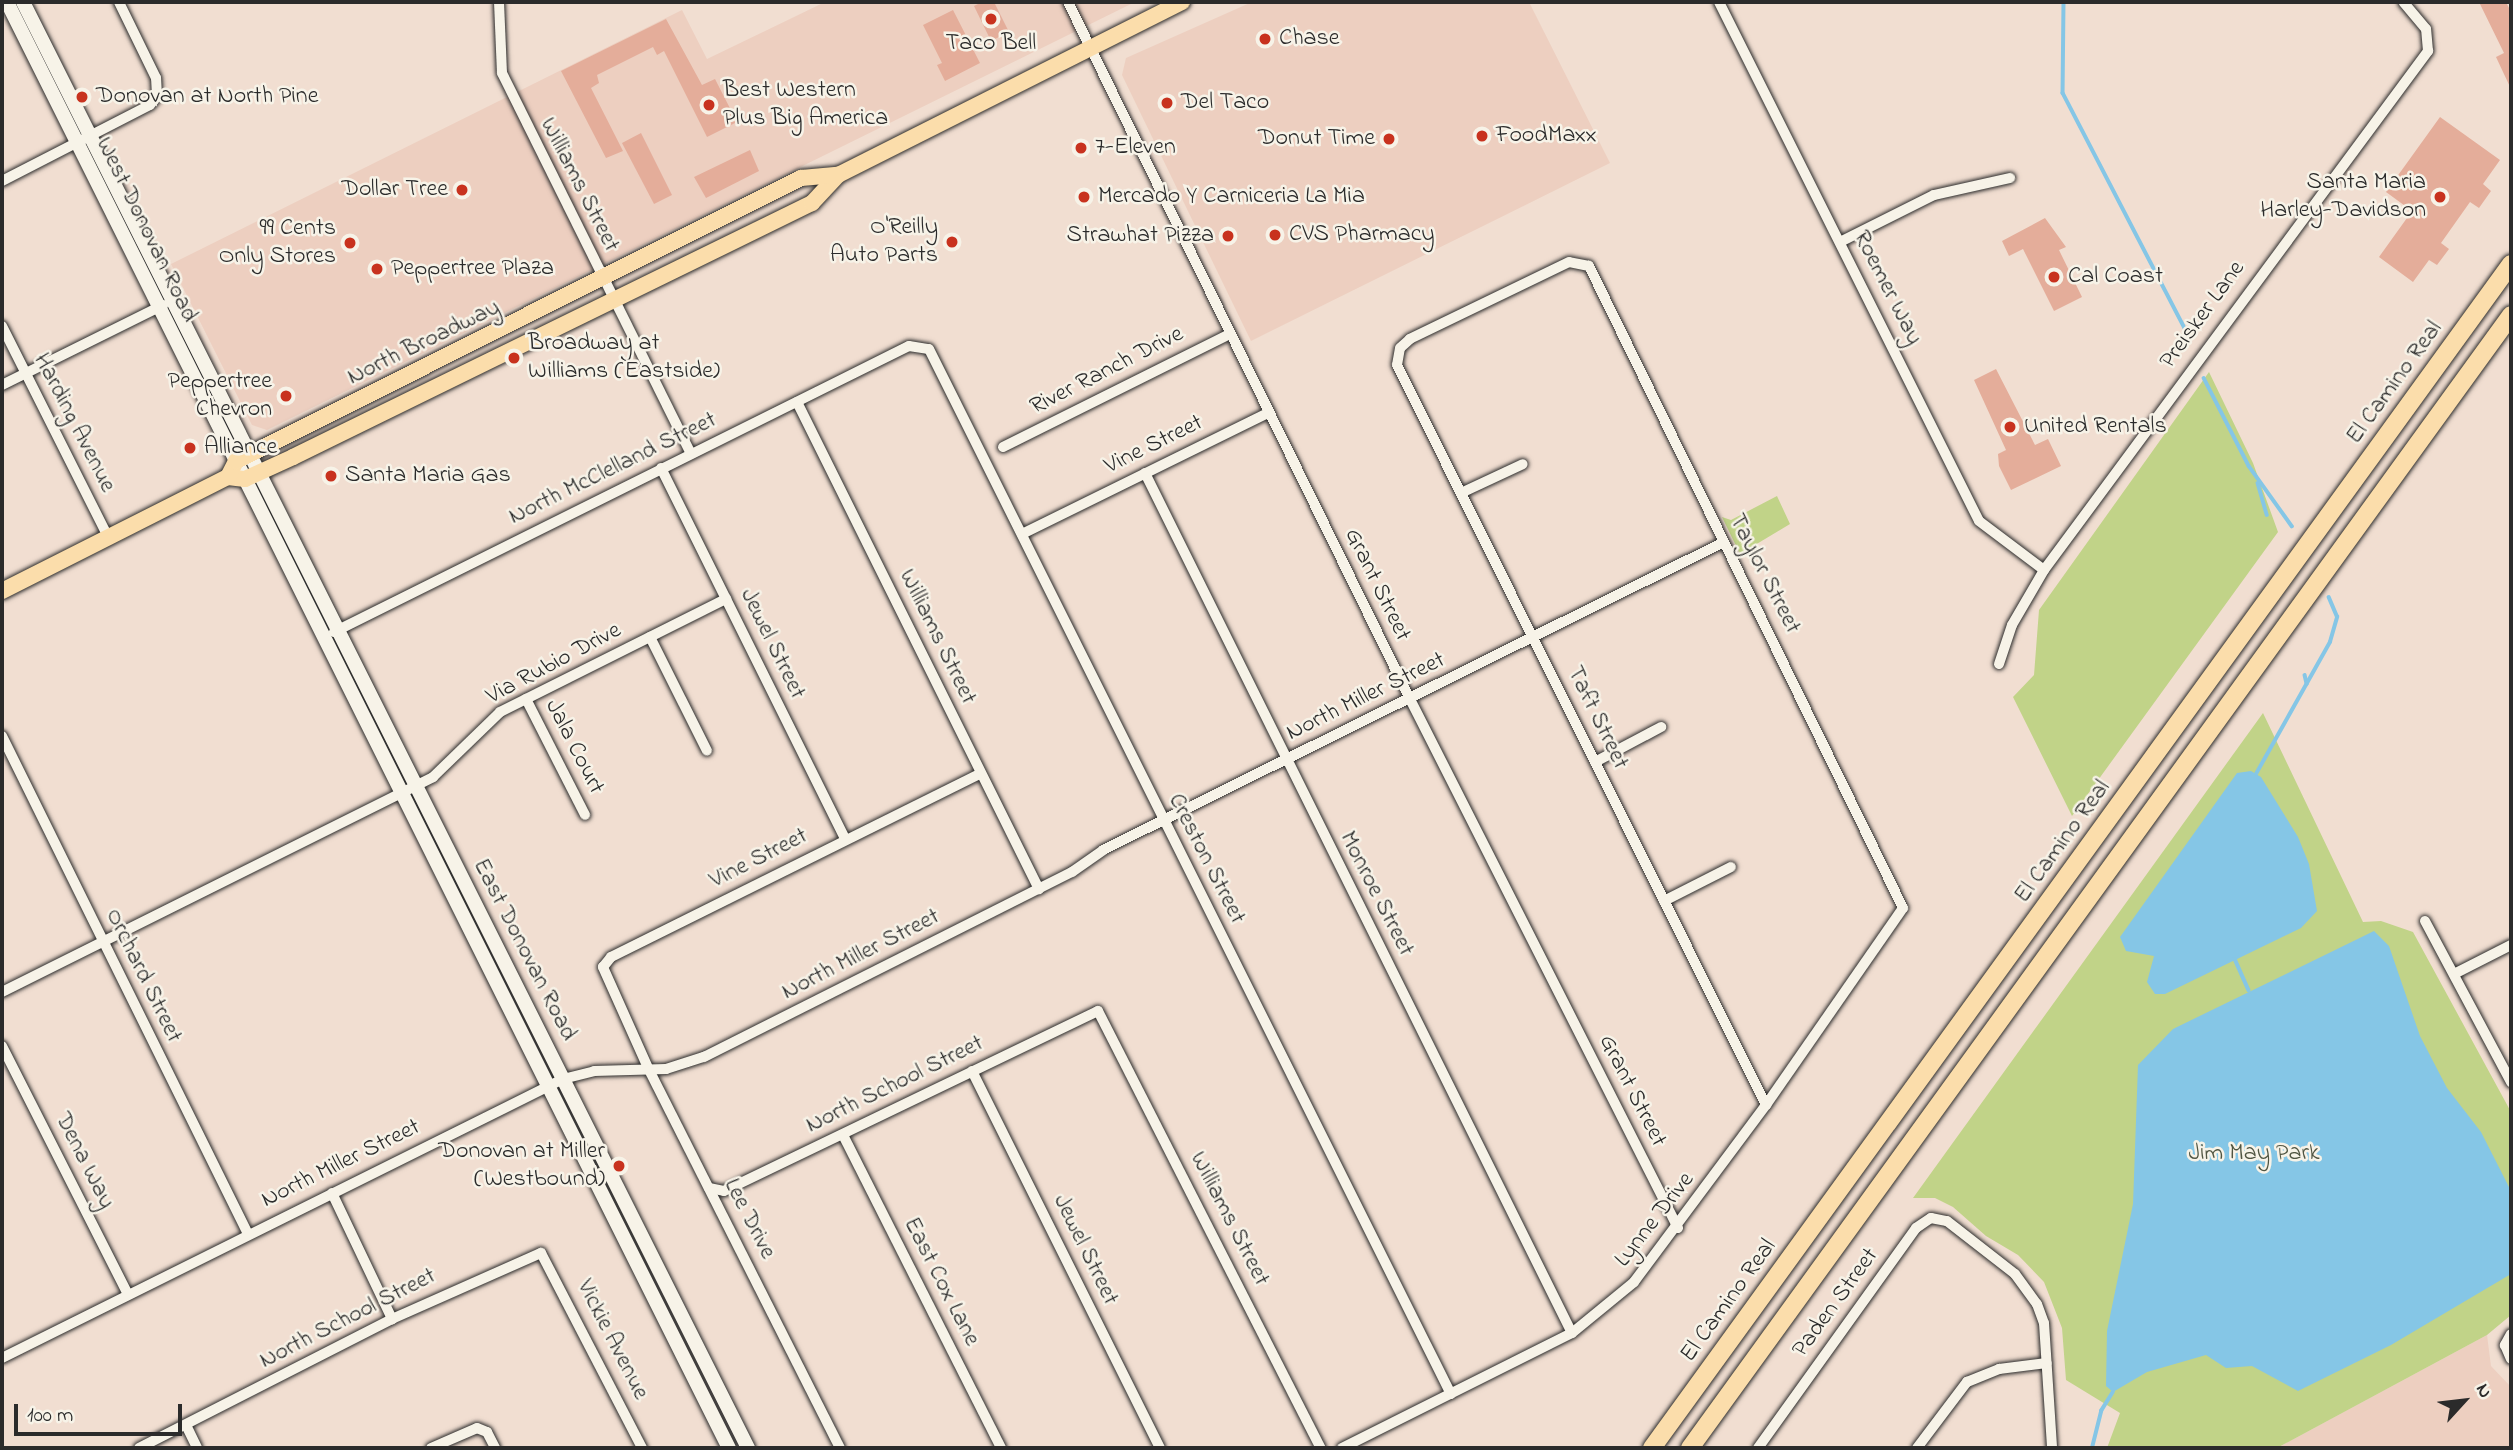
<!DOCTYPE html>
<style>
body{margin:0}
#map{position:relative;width:2513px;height:1450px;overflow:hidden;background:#f1ded1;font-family:"Indie Flower",sans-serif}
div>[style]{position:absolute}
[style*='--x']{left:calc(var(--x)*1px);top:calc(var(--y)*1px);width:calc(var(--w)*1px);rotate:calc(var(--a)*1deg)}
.built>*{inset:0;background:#edcfc0}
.green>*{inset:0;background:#c1d388}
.water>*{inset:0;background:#85c6e6}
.stream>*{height:3.5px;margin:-1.75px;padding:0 1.75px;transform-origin:1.75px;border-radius:1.75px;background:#85c6e6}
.building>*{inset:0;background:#e4ad9a}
.roads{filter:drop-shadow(0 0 2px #2b2b2b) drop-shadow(0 0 2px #2b2b2b)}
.minor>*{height:10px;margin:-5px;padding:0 5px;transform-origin:5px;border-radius:5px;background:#f7f3e8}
.secondary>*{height:14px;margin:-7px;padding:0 7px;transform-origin:7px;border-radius:7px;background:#f7f3e8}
.primary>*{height:16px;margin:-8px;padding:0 8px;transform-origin:8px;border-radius:8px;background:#fbddab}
.motorway>*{height:18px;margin:-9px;padding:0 9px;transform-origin:9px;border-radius:9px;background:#fbddab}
.dots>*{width:19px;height:19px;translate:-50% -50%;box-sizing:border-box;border:4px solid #f7f3e8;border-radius:50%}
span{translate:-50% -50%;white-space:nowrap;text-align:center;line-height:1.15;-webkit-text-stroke:5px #f7f3e8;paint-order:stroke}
.poi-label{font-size:24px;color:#2b2b2b}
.left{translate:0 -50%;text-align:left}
.right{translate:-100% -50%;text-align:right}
.street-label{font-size:24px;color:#2b2b2b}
.park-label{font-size:24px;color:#505542}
.frame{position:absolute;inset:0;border:4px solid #2b2b2b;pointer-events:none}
.north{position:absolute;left:2429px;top:1366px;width:70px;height:70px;-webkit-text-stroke:5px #f7f3e8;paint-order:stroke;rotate:63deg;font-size:19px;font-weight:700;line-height:28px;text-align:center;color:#2b2b2b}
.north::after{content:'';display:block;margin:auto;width:24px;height:32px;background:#2b2b2b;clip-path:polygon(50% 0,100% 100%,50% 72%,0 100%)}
.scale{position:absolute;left:14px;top:1404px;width:168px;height:32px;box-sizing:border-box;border:4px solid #2b2b2b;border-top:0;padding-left:9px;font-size:21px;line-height:24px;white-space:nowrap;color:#2b2b2b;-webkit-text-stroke:5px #f7f3e8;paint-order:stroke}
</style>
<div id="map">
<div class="built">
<i style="clip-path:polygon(825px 2px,1135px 2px,267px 430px,252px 425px,171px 264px,682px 10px,707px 59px)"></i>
<i style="clip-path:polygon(1252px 2px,1529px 2px,1610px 163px,1251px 341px,1122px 75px,1126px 58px)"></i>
<i style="clip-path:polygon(2487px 1335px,2491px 1366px,2511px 1387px,2511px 1448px,2277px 1448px)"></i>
</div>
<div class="green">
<i style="clip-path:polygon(2209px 372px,2253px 463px,2278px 532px,2072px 816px,2013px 697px,2034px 675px,2039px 610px)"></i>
<i style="clip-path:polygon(1777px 496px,1790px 524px,1740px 554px,1722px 517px,1731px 520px)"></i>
<i style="clip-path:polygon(2263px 713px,2363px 922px,2381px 921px,2413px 932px,2511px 1112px,2511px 1315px,2487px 1335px,2277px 1448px,2107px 1448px,2120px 1413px,2066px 1380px,2062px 1328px,2044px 1282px,2018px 1255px,1986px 1236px,1953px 1207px,1935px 1198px,1913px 1198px)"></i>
</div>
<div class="water">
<i style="clip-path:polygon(2251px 771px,2261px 777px,2298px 837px,2309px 864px,2317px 911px,2301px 928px,2165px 994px,2155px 994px,2147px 982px,2154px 956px,2126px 951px,2120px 937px,2237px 773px)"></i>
<i style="clip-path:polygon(2374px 931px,2389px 946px,2420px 1036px,2447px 1088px,2481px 1132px,2511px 1191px,2511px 1274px,2391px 1345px,2298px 1391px,2252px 1366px,2226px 1368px,2206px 1355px,2147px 1372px,2113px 1392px,2106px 1386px,2107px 1331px,2133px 1204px,2138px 1065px,2173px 1029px)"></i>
</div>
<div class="stream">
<i style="--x:2064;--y:2;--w:91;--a:90.6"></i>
<i style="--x:2063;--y:93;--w:269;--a:62.6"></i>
<i style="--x:2204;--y:378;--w:99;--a:62.9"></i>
<i style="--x:2249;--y:466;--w:74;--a:54.4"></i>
<i style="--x:2258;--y:483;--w:33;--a:74"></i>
<i style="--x:2305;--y:675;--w:9;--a:77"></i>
<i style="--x:2256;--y:774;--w:151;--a:-60.7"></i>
<i style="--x:2330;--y:642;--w:26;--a:-74"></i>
<i style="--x:2337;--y:617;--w:21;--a:-113"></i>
<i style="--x:2235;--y:959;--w:34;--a:66"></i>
<i style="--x:2092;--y:1448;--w:38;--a:-76"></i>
<i style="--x:2101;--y:1411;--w:22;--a:-58"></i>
</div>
<div class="building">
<i style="clip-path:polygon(982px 2px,994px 2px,1009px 32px,991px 41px,974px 6px)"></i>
<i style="clip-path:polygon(2479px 2px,2506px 2px,2511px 12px,2511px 89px,2496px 57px,2504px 53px)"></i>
<i style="clip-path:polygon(953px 10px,980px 63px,945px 81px,937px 65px,942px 63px,923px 25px)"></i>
<i style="clip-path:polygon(666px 19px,702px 85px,715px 79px,737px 122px,707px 137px,664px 51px,657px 55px,653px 47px,597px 75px,599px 83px,591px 88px,623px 151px,606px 158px,561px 71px)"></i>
<i style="clip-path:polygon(2440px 117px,2500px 160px,2483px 184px,2491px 191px,2479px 208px,2470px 202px,2441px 243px,2449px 249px,2437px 265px,2429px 260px,2413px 282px,2379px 257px,2412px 211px,2386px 192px)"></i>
<i style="clip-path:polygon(641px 133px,672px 195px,654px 204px,622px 143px)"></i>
<i style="clip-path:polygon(750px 150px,759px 171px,706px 198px,694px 177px)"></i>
<i style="clip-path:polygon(2045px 218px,2066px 247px,2059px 250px,2082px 297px,2054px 311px,2023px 249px,2009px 256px,2002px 241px)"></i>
<i style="clip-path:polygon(1996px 369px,2035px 445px,2048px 439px,2061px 466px,2011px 490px,1999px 466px,1998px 454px,2006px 450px,1974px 380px)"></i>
</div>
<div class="roads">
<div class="minor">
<i style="--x:499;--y:2;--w:71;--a:87.6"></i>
<i style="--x:502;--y:73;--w:425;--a:63.6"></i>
<i style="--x:1068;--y:2;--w:776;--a:63.86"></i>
<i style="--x:1410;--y:699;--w:593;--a:63.13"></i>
<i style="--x:1719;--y:2;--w:580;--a:63.39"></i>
<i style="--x:1979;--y:521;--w:81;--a:37"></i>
<i style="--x:2;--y:181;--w:166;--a:-27.2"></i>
<i style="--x:150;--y:105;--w:11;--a:-52"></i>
<i style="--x:157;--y:96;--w:18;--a:-93"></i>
<i style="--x:156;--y:78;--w:85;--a:-116"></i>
<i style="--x:1840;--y:242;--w:105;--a:-26.6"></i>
<i style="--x:1934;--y:195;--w:78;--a:-12.6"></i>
<i style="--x:2;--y:326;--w:238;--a:63.3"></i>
<i style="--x:2;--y:385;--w:180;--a:-26.4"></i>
<i style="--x:797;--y:402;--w:544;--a:63.58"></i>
<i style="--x:1003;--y:447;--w:254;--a:-26.5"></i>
<i style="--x:661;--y:468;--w:414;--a:63.6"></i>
<i style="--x:1145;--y:473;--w:960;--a:63.6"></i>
<i style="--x:1461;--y:493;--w:68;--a:-25.1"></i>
<i style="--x:1022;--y:534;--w:274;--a:-26.2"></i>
<i style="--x:334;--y:632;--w:642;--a:-26.45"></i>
<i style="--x:909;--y:346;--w:20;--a:9"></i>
<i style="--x:929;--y:349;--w:1168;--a:63.46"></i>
<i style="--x:650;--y:637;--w:127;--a:63.4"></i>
<i style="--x:1999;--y:664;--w:41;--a:-71.6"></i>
<i style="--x:2012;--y:625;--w:64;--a:-59.8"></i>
<i style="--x:2044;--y:570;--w:646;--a:-53.5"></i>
<i style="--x:2428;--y:51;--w:22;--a:-95"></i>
<i style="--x:2426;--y:29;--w:35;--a:-130"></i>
<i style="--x:526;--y:699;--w:130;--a:63"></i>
<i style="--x:2;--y:736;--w:555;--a:63.71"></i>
<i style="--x:1595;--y:762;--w:75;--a:-27.9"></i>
<i style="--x:1664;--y:901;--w:75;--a:-26.9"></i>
<i style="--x:2425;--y:921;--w:183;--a:61.9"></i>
<i style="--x:2454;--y:974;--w:64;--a:-27"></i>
<i style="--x:2;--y:992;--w:482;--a:-26.5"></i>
<i style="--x:433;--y:777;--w:93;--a:-44.1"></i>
<i style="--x:500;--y:712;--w:253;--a:-26.6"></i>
<i style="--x:2;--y:1046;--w:278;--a:63.1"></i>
<i style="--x:972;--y:1071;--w:421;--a:63.5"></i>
<i style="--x:843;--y:1135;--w:351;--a:63.2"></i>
<i style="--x:709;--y:1188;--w:15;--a:11"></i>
<i style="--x:724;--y:1191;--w:415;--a:-25.7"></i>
<i style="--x:1098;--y:1011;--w:491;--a:63"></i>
<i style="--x:332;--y:1193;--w:140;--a:64.5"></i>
<i style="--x:2511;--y:1334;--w:13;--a:119"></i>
<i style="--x:2505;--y:1345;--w:15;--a:67"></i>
<i style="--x:2;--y:1358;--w:627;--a:-26.44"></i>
<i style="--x:563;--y:1079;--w:32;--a:-14"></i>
<i style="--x:594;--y:1071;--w:72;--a:-1.6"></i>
<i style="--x:666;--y:1069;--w:40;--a:-18"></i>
<i style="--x:704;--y:1057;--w:412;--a:-26.7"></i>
<i style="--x:1072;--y:872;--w:38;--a:-35"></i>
<i style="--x:1103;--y:850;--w:693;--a:-26.38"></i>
<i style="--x:186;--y:1425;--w:25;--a:64"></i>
<i style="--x:139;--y:1448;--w:284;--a:-27"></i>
<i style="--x:392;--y:1319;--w:163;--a:-23.9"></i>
<i style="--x:541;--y:1253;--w:220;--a:62.6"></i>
<i style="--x:431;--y:1448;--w:50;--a:-23.5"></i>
<i style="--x:477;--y:1428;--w:11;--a:22"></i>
<i style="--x:487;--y:1432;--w:18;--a:63"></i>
<i style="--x:840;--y:1448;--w:424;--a:-116.8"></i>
<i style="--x:649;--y:1070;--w:113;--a:-114.1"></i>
<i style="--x:603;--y:967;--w:13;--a:-51"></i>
<i style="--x:611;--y:957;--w:412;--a:-26.4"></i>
<i style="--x:1342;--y:1448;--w:257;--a:-26.6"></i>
<i style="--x:1572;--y:1333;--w:80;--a:-39.4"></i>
<i style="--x:1634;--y:1282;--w:221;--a:-53.3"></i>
<i style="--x:1766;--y:1105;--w:240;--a:-55.2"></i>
<i style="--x:1903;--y:908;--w:715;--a:-116.06"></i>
<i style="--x:1589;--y:266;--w:20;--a:-169"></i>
<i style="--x:1569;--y:262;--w:177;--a:154.2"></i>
<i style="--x:1410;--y:339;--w:13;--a:138"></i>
<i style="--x:1400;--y:348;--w:17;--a:100"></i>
<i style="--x:1397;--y:365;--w:827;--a:63.5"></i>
<i style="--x:1758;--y:1448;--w:271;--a:-54.3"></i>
<i style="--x:1916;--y:1228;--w:18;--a:-34"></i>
<i style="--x:1931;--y:1218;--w:16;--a:11"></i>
<i style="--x:1947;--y:1221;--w:86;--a:37.9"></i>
<i style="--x:2015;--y:1274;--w:37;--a:54"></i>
<i style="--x:2037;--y:1304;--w:20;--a:70"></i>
<i style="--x:2044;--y:1323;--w:125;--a:86.3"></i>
<i style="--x:1917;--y:1448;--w:83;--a:-52.9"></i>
<i style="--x:1967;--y:1382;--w:35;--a:-22"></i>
<i style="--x:1999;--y:1369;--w:48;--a:-7.1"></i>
</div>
<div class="secondary">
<i style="--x:7;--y:2;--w:1616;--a:63.47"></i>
<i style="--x:23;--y:2;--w:1618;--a:63.37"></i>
</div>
<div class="primary">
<i style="--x:228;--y:477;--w:17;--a:7"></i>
<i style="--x:245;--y:479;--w:53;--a:-24.6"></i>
<i style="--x:293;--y:457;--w:578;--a:-26.08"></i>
<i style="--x:812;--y:203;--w:38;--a:-47"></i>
<i style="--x:838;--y:175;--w:385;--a:-26.7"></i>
<i style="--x:2;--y:591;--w:253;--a:-26.8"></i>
<i style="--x:228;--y:477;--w:18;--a:-63"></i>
<i style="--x:236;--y:461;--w:632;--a:-26.61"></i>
<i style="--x:801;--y:178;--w:37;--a:-5"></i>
</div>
<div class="motorway">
<i style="--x:1652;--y:1448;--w:1463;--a:-54.04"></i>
<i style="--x:1690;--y:1448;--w:1399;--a:-54.07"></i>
</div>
</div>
<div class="dots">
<i style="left:991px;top:19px;background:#c8321e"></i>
<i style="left:1265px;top:39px;background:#c8321e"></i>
<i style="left:82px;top:97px;background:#c8321e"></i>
<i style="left:1167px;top:103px;background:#c8321e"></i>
<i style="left:709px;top:105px;background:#c8321e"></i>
<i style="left:1482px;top:136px;background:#c8321e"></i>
<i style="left:1389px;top:139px;background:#c8321e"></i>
<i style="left:1081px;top:148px;background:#c8321e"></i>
<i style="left:462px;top:190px;background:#c8321e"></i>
<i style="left:1084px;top:197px;background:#c8321e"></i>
<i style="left:2440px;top:197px;background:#c8321e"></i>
<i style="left:1275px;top:235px;background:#c8321e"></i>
<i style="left:1228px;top:236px;background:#c8321e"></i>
<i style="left:952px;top:242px;background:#c8321e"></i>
<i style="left:350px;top:243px;background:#c8321e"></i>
<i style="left:377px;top:269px;background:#c8321e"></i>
<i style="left:2054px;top:277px;background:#c8321e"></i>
<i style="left:514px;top:358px;background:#c8321e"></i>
<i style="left:286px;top:396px;background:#c8321e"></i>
<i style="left:2010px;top:427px;background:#c8321e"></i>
<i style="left:190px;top:448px;background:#c8321e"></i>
<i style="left:331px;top:476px;background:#c8321e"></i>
<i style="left:619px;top:1166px;background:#c8321e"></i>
</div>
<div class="poi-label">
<span class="left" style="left:1279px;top:39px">Chase</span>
<span style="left:991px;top:44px">Taco Bell</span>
<span class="left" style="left:723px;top:105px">Best Western<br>Plus Big America</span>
<span class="left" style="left:96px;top:97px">Donovan at North Pine</span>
<span class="left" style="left:1181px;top:103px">Del Taco</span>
<span class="left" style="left:1496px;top:136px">FoodMaxx</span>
<span class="right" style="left:1375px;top:139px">Donut Time</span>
<span class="left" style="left:1095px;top:148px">7-Eleven</span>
<span class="right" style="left:2426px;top:197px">Santa Maria<br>Harley-Davidson</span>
<span class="right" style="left:448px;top:190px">Dollar Tree</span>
<span class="left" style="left:1098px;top:197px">Mercado Y Carniceria La Mia</span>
<span class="right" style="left:938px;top:242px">O'Reilly<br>Auto Parts</span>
<span class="right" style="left:336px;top:243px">99 Cents<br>Only Stores</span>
<span class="left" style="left:1289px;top:235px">CVS Pharmacy</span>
<span class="right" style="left:1214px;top:236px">Strawhat Pizza</span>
<span class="left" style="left:391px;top:269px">Peppertree Plaza</span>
<span class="left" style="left:2068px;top:277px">Cal Coast</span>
<span class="left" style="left:528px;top:358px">Broadway at<br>Williams (Eastside)</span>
<span class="right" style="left:272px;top:396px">Peppertree<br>Chevron</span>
<span class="left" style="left:2024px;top:427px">United Rentals</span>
<span class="left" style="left:204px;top:448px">Alliance</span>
<span class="left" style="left:345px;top:476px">Santa Maria Gas</span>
<span class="right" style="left:605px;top:1166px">Donovan at Miller<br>(Westbound)</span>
</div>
<div class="street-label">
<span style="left:579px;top:185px;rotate:63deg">Williams Street</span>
<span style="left:146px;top:230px;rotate:64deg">West Donovan Road</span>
<span style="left:1887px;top:288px;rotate:63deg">Roemer Way</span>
<span style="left:2203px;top:315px;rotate:-54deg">Preisker Lane</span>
<span style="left:424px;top:343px;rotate:-26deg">North Broadway</span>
<span style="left:1107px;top:371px;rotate:-27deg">River Ranch Drive</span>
<span style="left:2395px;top:383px;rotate:-54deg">El Camino Real</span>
<span style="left:74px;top:423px;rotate:63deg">Harding Avenue</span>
<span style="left:1154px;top:445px;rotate:-26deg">Vine Street</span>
<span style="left:613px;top:469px;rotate:-26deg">North McClelland Street</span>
<span style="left:1764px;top:574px;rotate:63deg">Taylor Street</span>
<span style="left:1377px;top:585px;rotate:64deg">Grant Street</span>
<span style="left:937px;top:637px;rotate:64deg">Williams Street</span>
<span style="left:772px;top:644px;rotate:64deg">Jewel Street</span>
<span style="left:554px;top:664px;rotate:-28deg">Via Rubio Drive</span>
<span style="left:1366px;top:697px;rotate:-26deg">North Miller Street</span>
<span style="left:1597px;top:718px;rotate:64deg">Taft Street</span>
<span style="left:574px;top:747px;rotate:63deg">Jala Court</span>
<span style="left:2063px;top:842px;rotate:-54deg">El Camino Real</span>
<span style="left:759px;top:859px;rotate:-27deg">Vine Street</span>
<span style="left:1206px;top:859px;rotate:63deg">Creston Street</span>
<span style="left:1376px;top:894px;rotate:63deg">Monroe Street</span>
<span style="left:524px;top:950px;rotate:63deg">East Donovan Road</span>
<span style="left:861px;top:955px;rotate:-27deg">North Miller Street</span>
<span style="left:143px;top:976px;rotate:64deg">Orchard Street</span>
<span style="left:895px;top:1085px;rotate:-26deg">North School Street</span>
<span style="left:1632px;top:1091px;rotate:63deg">Grant Street</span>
<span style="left:84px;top:1161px;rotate:63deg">Dena Way</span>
<span style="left:341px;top:1164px;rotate:-26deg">North Miller Street</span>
<span style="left:749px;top:1219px;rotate:63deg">Lee Drive</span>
<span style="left:1229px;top:1219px;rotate:63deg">Williams Street</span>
<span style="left:1655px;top:1220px;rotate:-52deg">Lynne Drive</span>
<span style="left:1085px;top:1250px;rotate:64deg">Jewel Street</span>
<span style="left:941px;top:1282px;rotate:63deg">East Cox Lane</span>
<span style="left:1729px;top:1301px;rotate:-54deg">El Camino Real</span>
<span style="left:1836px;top:1303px;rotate:-54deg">Paden Street</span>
<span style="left:348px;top:1319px;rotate:-27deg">North School Street</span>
<span style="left:612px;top:1340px;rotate:63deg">Vickie Avenue</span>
</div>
<div class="park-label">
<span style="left:2254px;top:1154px">Jim May Park</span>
</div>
<div class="frame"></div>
<div class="north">N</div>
<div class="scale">100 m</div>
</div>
